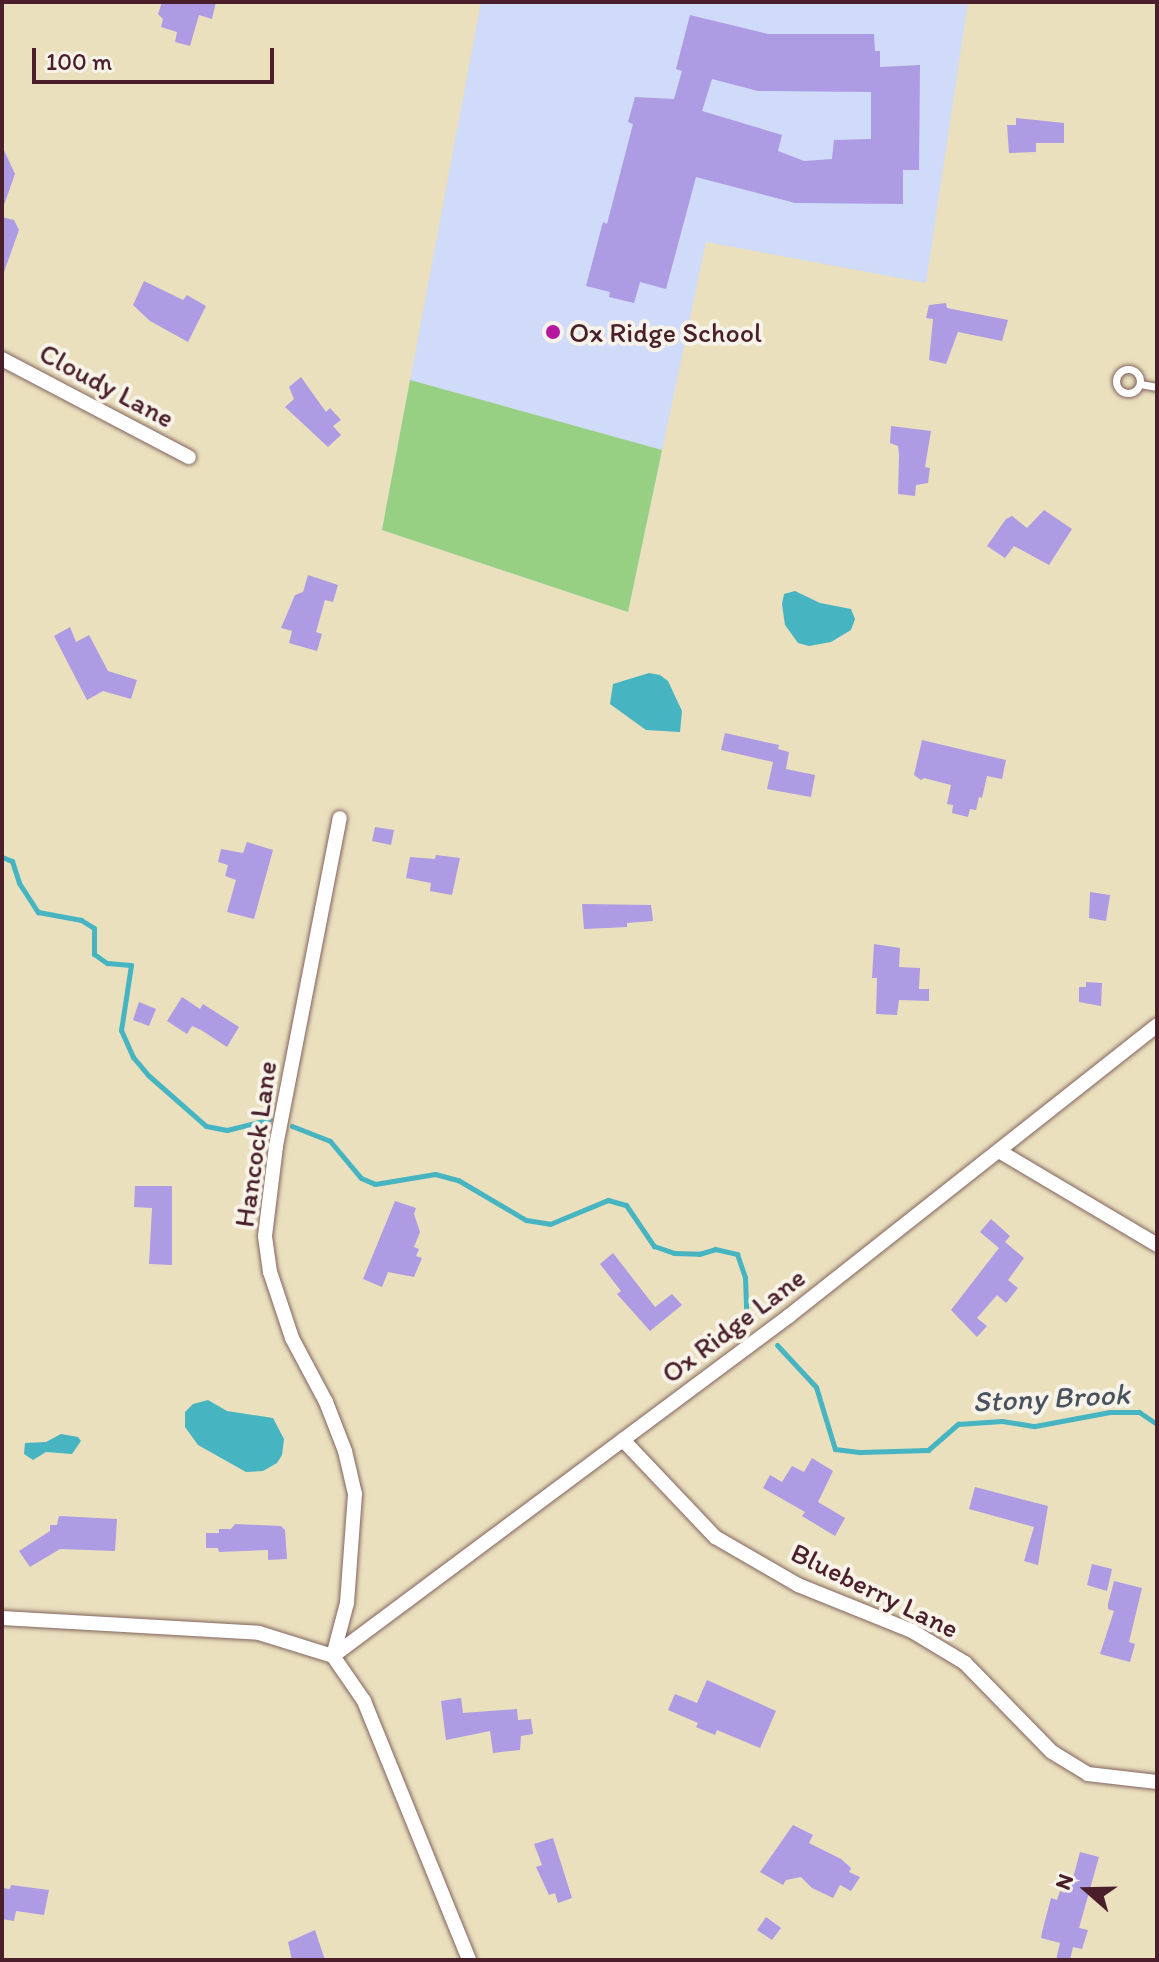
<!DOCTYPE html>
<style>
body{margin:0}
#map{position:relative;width:1159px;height:1962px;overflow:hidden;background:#eae0be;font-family:Itim,sans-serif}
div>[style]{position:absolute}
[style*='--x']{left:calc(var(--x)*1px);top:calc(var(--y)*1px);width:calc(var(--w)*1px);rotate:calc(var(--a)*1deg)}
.built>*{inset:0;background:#d0daf9}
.green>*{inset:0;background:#97d083}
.water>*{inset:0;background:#46b4c1}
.stream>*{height:5px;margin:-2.5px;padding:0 2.5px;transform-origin:2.5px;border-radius:2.5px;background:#46b4c1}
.building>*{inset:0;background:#ad9be3}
.roads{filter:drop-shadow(0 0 2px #82635e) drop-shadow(0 0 2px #82635e)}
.lane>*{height:7px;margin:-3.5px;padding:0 3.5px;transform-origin:3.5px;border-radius:3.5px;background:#fff}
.lane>.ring{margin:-3.5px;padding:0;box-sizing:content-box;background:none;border:7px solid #fff;border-radius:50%}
.street>*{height:14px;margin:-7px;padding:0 7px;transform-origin:7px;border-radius:7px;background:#fff}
.dots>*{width:22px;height:22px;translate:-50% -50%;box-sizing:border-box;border:4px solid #f7f3e8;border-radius:50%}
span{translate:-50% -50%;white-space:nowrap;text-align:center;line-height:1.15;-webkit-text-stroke:8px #f7f3e8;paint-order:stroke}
.poi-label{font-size:28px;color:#4a1f2b}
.left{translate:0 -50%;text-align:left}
.street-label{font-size:28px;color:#4a1f2b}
.water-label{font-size:30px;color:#495360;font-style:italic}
.frame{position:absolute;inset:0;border:4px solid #4a1f2b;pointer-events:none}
.north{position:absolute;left:1047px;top:1850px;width:80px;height:80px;-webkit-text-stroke:6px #f7f3e8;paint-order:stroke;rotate:290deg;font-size:22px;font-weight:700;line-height:32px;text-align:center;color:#4a1f2b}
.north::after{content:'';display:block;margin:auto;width:28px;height:36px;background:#4a1f2b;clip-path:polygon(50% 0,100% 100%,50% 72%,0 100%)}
.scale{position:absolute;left:32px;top:48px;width:242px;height:36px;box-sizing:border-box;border:4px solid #4a1f2b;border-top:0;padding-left:10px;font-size:24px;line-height:28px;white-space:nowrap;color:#4a1f2b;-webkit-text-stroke:6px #f7f3e8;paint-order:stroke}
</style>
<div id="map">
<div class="built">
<i style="clip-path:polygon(481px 2px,968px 2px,926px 283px,706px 242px,628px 612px,382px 530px)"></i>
</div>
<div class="green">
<i style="clip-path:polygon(410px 380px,662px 450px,628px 612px,382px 530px)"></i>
</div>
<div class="water">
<i style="clip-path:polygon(795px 591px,820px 603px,851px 609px,855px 619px,851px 630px,831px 642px,809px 646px,798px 643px,785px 625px,782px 604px,784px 594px)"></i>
<i style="clip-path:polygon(649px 673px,660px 675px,668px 681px,682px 711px,680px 732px,646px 730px,610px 704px,613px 684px)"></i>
<i style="clip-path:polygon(208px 1400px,227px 1411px,273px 1418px,284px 1439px,282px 1455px,277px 1463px,263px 1471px,246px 1472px,198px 1445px,185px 1427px,185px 1412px,193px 1404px)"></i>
<i style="clip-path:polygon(61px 1434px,78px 1437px,81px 1441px,72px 1454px,46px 1452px,33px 1460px,24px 1454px,25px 1443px,46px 1442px)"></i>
</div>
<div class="stream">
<i style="--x:2;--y:857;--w:11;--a:22"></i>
<i style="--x:12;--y:861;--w:23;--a:72"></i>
<i style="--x:19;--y:883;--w:35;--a:57"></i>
<i style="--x:38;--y:912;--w:44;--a:10.5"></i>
<i style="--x:81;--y:920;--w:15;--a:32"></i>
<i style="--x:94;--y:928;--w:26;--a:90"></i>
<i style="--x:94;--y:954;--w:16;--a:35"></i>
<i style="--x:107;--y:963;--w:24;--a:5"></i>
<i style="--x:131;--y:965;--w:66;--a:98.7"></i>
<i style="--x:121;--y:1030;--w:30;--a:66"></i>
<i style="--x:133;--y:1057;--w:23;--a:50"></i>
<i style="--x:148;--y:1075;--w:77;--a:41.3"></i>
<i style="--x:206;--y:1126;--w:21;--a:11"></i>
<i style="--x:227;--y:1130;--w:44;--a:-14.3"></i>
<i style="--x:292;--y:1126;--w:41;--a:21.5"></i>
<i style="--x:330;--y:1141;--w:48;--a:50"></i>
<i style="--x:361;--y:1178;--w:15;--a:23"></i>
<i style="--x:375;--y:1184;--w:61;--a:-9.5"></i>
<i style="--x:435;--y:1174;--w:24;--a:15"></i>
<i style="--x:458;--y:1180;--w:79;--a:30.5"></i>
<i style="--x:526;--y:1220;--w:24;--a:9"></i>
<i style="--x:550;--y:1224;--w:63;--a:-22.5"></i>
<i style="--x:608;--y:1200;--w:19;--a:16"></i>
<i style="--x:626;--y:1205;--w:50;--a:55.7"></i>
<i style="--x:654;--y:1246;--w:21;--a:19"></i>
<i style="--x:674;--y:1253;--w:25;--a:2"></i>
<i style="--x:699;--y:1254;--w:17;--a:-17"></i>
<i style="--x:715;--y:1249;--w:23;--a:13"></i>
<i style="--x:737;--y:1254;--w:24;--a:71"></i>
<i style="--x:745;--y:1277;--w:37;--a:88"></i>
<i style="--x:777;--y:1345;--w:57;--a:47.1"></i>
<i style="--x:816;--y:1387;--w:65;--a:73"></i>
<i style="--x:835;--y:1449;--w:26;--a:7"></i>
<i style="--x:861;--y:1452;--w:67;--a:-1.7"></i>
<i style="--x:928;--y:1450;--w:40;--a:-41"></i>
<i style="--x:958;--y:1424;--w:44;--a:-3.9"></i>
<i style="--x:1002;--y:1421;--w:33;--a:9"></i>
<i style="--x:1035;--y:1426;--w:76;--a:-10.6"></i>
<i style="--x:1110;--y:1412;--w:29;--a:0"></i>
<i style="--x:1139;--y:1412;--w:22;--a:34"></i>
</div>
<div class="building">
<i style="clip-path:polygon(162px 2px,216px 2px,212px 19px,199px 15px,190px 46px,175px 42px,177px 32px,161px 27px,163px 19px,158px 14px)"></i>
<i style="clip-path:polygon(evenodd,690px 15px,768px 34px,874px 34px,875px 51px,880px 51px,880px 67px,920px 65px,919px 170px,903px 170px,903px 204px,795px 203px,696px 177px,666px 289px,640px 282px,634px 303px,609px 297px,610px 292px,586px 286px,603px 222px,607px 224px,633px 124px,628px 122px,635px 97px,674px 99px,682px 71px,676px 69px,690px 15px,712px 79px,758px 91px,871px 92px,871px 139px,834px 140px,832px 159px,804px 161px,778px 151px,782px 135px,702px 111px,712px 79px)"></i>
<i style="clip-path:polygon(1016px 118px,1064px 123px,1064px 143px,1036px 143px,1036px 152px,1009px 153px,1007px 125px,1016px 125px)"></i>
<i style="clip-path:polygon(2px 146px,15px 174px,4px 205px,2px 205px)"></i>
<i style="clip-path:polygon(2px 217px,14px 220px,19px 230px,4px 272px)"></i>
<i style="clip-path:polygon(144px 281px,183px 300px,187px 295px,206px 306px,188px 342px,150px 321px,133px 305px)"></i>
<i style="clip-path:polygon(946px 303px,947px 308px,1008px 320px,1002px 341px,958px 332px,946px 364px,929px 360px,933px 319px,926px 318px,929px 305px)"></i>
<i style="clip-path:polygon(301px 377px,326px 412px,330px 408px,341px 420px,333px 426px,341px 435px,328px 447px,285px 407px,294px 399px,289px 387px)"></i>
<i style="clip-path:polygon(891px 426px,931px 431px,925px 467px,930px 468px,928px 483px,916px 485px,915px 496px,898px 494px,899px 455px,898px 446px,890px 443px)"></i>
<i style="clip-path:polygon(1044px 510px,1072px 529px,1049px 565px,1014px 546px,1005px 558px,987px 546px,1006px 519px,1012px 516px,1027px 528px)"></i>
<i style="clip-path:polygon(308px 575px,338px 585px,333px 602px,325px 600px,316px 632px,322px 634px,317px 651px,289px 643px,292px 631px,281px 628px,295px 595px,303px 592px)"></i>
<i style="clip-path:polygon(70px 627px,76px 642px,89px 635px,108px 671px,137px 680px,131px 699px,103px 691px,87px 700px,54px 636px)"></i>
<i style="clip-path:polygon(725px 733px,779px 745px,778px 749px,789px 752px,786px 769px,815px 775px,811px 797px,767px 789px,773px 762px,721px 750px)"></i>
<i style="clip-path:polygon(922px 740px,1006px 760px,1002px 779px,987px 776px,982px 798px,979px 797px,976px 810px,970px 809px,968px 817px,952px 813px,953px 805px,947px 804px,951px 785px,924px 778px,921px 780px,914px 775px)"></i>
<i style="clip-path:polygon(375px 827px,394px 830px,391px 845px,372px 841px)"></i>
<i style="clip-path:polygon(247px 842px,273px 850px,254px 919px,227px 912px,236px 880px,225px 876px,228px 865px,218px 862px,221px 849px,243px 853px)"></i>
<i style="clip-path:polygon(436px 855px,460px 858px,452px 895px,430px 891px,431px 883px,406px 878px,410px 857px,435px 859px)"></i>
<i style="clip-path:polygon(1090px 892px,1110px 895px,1106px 921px,1089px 918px)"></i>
<i style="clip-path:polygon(582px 904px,651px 905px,653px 921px,627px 923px,627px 927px,584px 929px)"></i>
<i style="clip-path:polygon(874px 944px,900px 948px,899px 967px,920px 968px,919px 989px,929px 989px,929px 1001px,899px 1000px,897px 1015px,876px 1014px,877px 978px,872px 978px)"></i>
<i style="clip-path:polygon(1086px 982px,1102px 983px,1101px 1006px,1079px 1002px,1079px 987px,1086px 987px)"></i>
<i style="clip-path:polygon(182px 997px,200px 1009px,203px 1004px,239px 1027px,227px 1047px,201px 1030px,192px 1026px,187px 1034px,167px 1021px)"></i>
<i style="clip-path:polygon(139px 1002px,156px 1009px,149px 1026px,133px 1020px)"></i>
<i style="clip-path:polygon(135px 1186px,172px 1186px,172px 1265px,149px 1264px,152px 1208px,134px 1207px)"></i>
<i style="clip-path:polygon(395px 1201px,416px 1208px,414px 1214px,420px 1232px,414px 1247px,419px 1249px,416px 1256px,422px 1258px,414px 1277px,388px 1272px,382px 1287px,363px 1279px)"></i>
<i style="clip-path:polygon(991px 1219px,1010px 1236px,1005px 1242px,1024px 1258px,1008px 1280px,1018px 1288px,1006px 1303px,997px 1295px,977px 1318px,987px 1326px,977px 1337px,951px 1310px,999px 1248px,980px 1232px)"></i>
<i style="clip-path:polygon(613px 1253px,655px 1307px,672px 1294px,682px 1305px,650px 1331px,617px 1294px,621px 1291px,600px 1264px)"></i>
<i style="clip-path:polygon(812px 1458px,833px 1471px,818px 1502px,845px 1518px,835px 1536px,802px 1516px,805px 1512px,763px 1488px,770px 1475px,782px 1482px,792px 1466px,804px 1472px)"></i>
<i style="clip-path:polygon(975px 1487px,1048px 1506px,1038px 1565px,1024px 1561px,1034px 1527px,969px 1509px)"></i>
<i style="clip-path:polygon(59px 1516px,117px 1519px,115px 1551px,60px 1549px,30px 1567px,19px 1551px,50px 1531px,50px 1525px,57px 1525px)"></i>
<i style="clip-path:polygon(235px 1524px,281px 1526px,285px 1530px,287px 1559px,268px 1560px,268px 1550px,219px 1552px,218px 1548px,206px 1548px,206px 1533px,219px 1533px,219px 1529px,231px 1529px)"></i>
<i style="clip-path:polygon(1092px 1564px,1112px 1569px,1107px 1591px,1087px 1585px)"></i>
<i style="clip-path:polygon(1114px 1581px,1142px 1588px,1129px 1642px,1135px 1644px,1130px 1662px,1100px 1654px,1114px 1611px,1108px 1609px,1108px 1604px)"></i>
<i style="clip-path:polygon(707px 1680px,776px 1711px,760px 1748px,717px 1730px,715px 1735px,696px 1727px,698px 1723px,668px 1710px,675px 1694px,697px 1703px)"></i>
<i style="clip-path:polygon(461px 1698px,463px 1713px,517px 1709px,518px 1720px,531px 1719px,533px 1734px,521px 1736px,520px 1750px,493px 1753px,490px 1731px,446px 1740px,441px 1701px)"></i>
<i style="clip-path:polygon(793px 1825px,813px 1835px,809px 1843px,841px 1859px,851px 1868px,849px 1872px,860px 1877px,851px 1891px,840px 1885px,833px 1898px,812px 1888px,801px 1877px,786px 1880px,783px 1885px,760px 1872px)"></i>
<i style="clip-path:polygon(553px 1838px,572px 1898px,558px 1903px,555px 1893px,549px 1895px,536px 1867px,542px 1865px,534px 1844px)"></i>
<i style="clip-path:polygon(1080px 1852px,1099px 1857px,1079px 1928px,1088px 1930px,1082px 1949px,1073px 1947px,1070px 1960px,1056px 1960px,1060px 1943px,1041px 1938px,1042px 1932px,1051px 1898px,1057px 1900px,1060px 1891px,1065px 1893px,1069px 1877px,1073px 1878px)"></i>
<i style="clip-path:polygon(11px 1885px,49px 1890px,44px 1915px,16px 1911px,14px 1921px,2px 1919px,2px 1888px,10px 1889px)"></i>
<i style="clip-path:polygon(766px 1917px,781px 1928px,772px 1940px,757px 1930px)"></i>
<i style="clip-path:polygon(315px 1930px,325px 1960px,292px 1960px,288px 1942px)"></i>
</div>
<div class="roads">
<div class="lane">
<i class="ring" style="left:1116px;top:369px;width:17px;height:17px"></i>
<i style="--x:1140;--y:384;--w:17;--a:10"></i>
</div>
<div class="street">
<i style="--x:2;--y:359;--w:211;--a:27.7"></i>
<i style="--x:999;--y:1151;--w:184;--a:30.7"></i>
<i style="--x:623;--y:1440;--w:134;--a:46.5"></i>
<i style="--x:715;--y:1537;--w:96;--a:30"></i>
<i style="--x:798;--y:1585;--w:123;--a:22"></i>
<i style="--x:912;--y:1631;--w:62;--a:31.1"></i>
<i style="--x:965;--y:1663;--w:124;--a:45.7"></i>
<i style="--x:1052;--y:1752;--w:42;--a:31.4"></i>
<i style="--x:1088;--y:1774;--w:69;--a:6.6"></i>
<i style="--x:2;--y:1618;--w:257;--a:3.3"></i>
<i style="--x:259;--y:1633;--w:77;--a:17.3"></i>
<i style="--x:333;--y:1656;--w:55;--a:55.4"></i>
<i style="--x:364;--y:1701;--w:279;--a:67.9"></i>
<i style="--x:333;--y:1656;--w:569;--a:-36.71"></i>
<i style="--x:789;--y:1316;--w:469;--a:-38.3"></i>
<i style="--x:333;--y:1656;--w:55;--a:-75.2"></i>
<i style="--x:347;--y:1603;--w:109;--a:-85.8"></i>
<i style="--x:355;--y:1494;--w:44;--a:-103.1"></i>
<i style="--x:345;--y:1451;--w:53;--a:-111.2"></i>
<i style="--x:326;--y:1402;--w:72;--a:-118"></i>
<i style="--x:292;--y:1338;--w:70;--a:-108.4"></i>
<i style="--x:270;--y:1272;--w:36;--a:-98"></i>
<i style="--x:265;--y:1236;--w:91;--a:-83"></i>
<i style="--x:276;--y:1146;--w:334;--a:-79"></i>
</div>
</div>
<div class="dots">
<i style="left:553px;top:332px;background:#b5179e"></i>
</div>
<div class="poi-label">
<span class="left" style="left:569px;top:332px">Ox Ridge School</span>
</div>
<div class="street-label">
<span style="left:107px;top:385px;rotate:28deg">Cloudy Lane</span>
<span style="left:255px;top:1144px;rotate:-82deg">Hancock Lane</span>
<span style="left:733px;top:1325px;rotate:-37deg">Ox Ridge Lane</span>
<span style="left:875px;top:1590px;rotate:26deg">Blueberry Lane</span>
</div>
<div class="water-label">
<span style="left:1051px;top:1398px;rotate:-3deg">Stony Brook</span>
</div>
<div class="frame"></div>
<div class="north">N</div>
<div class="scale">100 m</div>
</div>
